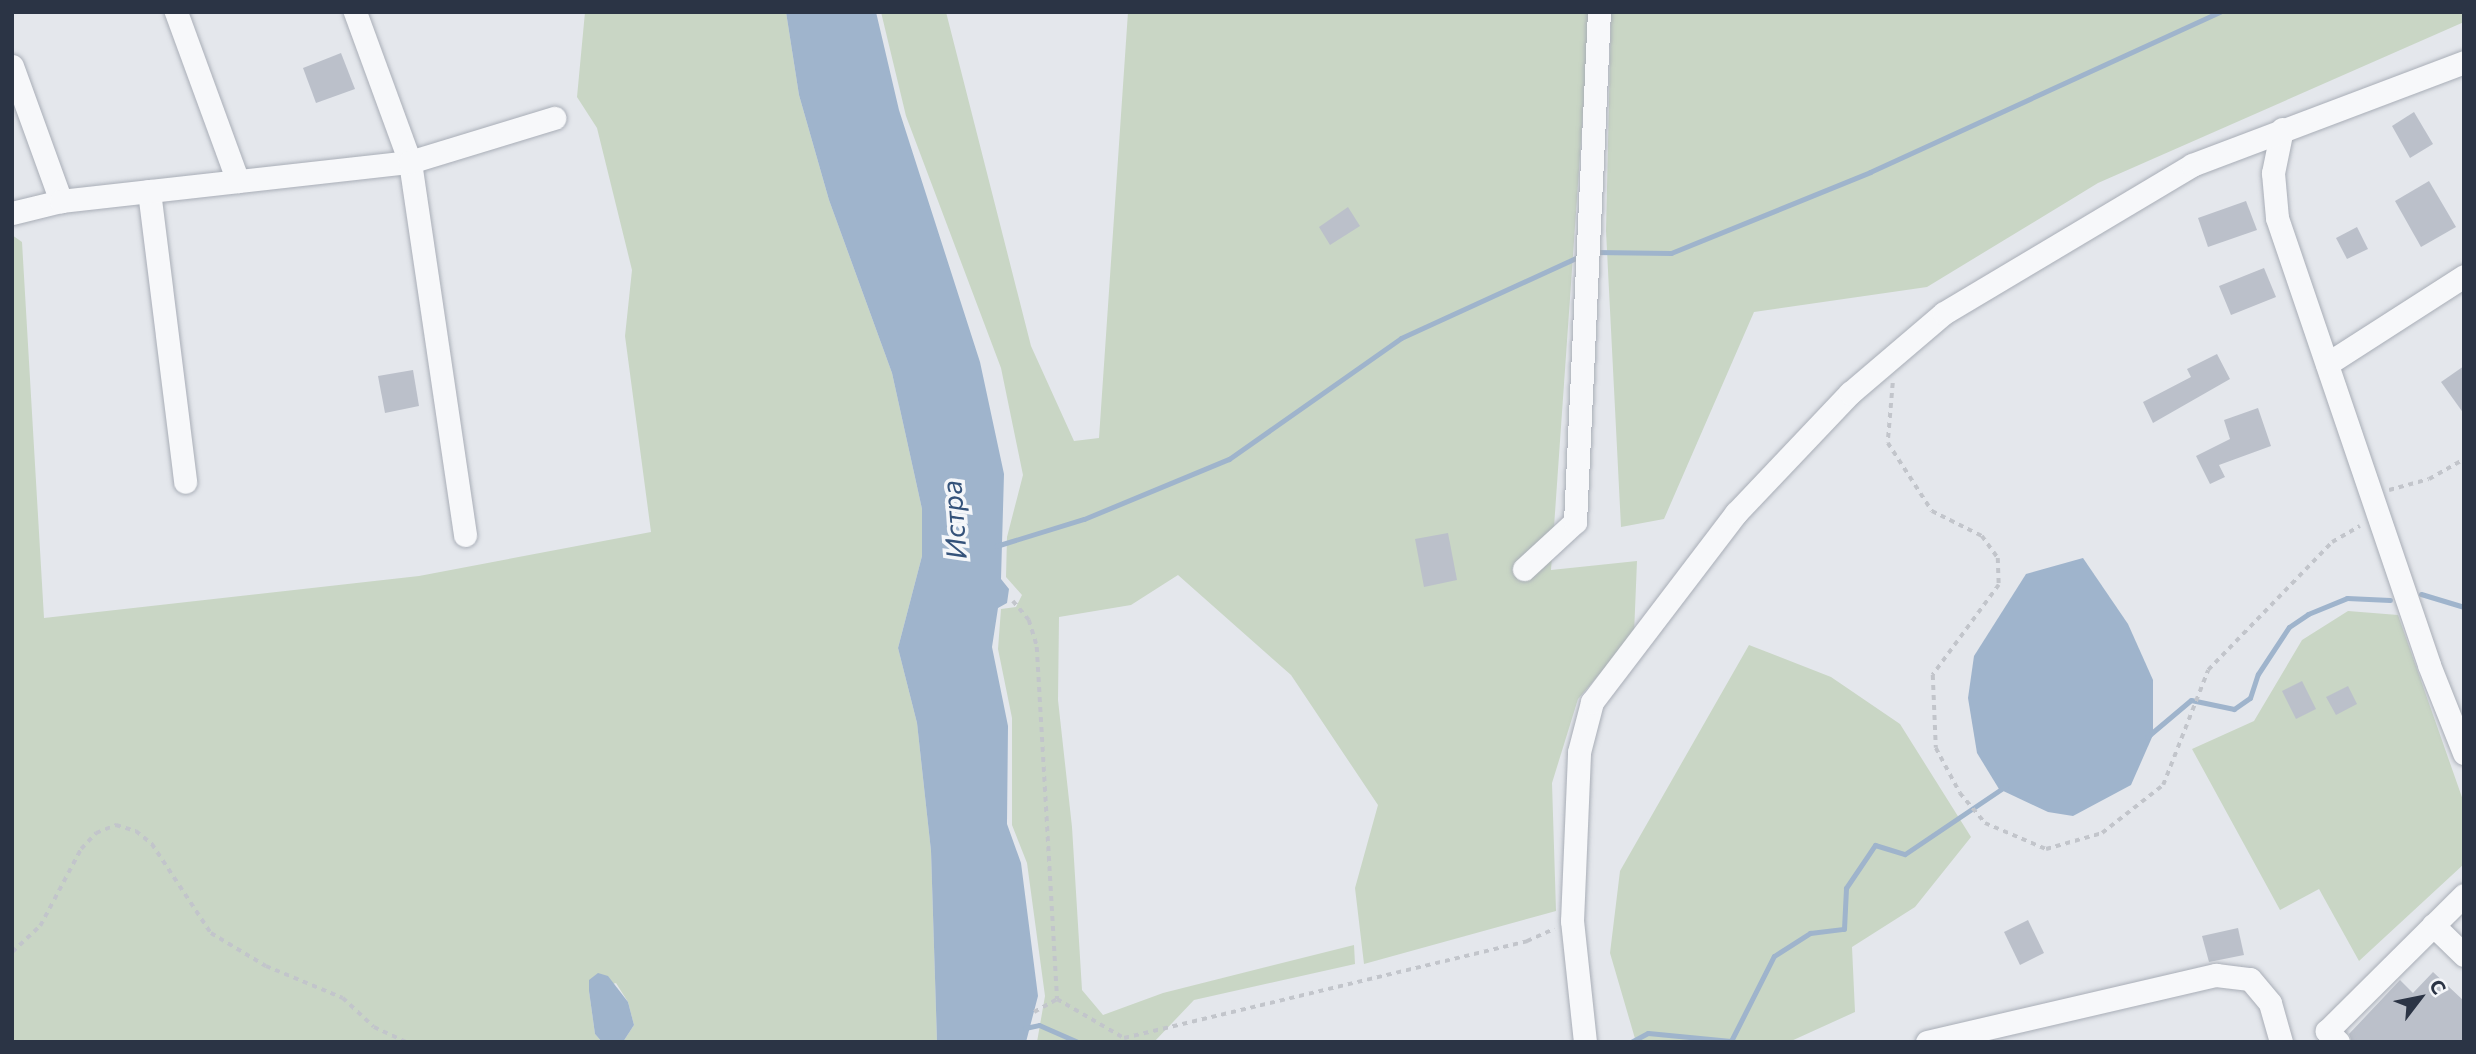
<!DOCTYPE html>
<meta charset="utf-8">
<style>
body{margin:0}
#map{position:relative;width:2476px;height:1054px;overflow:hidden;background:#e4e7ec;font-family:Commissioner,sans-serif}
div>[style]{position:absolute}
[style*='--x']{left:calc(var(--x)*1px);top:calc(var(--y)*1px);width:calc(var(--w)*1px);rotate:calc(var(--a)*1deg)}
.green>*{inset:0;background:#c9d6c5}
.water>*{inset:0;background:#9fb4cc}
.stream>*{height:5px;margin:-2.5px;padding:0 2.5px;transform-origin:2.5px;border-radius:2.5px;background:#9fb4cc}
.building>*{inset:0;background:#bbc0ca}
.path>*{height:3.5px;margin-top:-1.75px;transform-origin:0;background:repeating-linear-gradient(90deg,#c2c5cb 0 5px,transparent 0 10px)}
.roads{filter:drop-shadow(0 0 2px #a9aeb7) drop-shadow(0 0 2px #a9aeb7)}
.minor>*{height:23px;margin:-11.5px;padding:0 11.5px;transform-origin:11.5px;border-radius:11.5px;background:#f7f8fa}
span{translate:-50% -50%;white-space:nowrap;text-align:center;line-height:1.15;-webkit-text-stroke:7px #f4f6f9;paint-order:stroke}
.water-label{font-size:28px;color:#34527a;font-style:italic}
.frame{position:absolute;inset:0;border:14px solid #2b3445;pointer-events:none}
.north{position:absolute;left:2385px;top:963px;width:70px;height:70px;-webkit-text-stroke:5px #f4f6f9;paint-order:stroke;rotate:58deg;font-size:19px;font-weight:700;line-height:28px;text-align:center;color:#2b3445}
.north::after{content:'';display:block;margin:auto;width:24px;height:32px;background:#2b3445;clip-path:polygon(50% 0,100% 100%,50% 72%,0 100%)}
</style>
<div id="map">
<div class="green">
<i style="clip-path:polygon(585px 12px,786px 12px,799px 95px,829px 200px,892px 373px,922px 509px,922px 556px,898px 648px,917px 723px,931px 851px,937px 1042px,623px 1042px,634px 1025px,628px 1002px,616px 983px,589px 991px,595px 1034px,602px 1042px,12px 1042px,12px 235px,22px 242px,44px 618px,419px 576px,651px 532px,625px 336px,632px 270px,597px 128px,577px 97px)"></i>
<i style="clip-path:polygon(881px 12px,946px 12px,1031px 346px,1074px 441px,1099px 438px,1128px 12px,1590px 12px,1551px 570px,1637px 561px,1634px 634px,1578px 699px,1552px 783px,1556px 911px,1364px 964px,1355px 888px,1378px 805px,1291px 675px,1178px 575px,1131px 605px,1059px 617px,1058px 700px,1072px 827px,1082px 990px,1103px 1015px,1163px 993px,1354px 945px,1355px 964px,1194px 1000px,1154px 1042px,1037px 1042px,1045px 996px,1027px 863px,1012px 825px,1012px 718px,998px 649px,1001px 609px,1016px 607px,1022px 595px,1006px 577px,1007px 537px,1023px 475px,1001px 368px,906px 116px)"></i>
<i style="clip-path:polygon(1611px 12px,2464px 12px,2464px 22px,2098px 183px,1927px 287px,1754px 312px,1664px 519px,1621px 527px,1606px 231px)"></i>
<i style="clip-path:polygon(2348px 611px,2398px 615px,2464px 803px,2464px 864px,2359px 961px,2319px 889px,2280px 910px,2192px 749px,2254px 721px,2302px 640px)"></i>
<i style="clip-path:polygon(1749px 645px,1831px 677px,1900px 724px,1971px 837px,1915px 907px,1852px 947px,1855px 1012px,1789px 1042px,1636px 1042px,1610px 953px,1620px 871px)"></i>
</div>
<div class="water">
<i style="clip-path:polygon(786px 12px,876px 12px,899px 110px,980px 362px,1004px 474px,1001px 579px,1009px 589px,1007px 603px,998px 608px,992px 647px,1008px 726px,1007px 824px,1021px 863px,1038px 996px,1026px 1042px,937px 1042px,931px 851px,917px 723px,898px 648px,922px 556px,922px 509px,892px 373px,829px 200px,799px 95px)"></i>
<i style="clip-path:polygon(2083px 558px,2128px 624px,2153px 680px,2153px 735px,2131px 785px,2073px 816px,2048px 812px,1999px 789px,1977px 753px,1968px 698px,1974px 656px,2026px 574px)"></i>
<i style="clip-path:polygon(598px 973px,608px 976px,628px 1002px,634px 1025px,623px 1042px,602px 1042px,595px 1034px,589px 991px,589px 980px)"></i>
</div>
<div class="stream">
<i style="--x:1595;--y:252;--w:76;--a:0.8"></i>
<i style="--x:1671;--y:253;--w:215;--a:-22.1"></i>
<i style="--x:1870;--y:172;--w:385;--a:-24.6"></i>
<i style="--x:996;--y:546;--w:92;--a:-17.1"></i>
<i style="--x:1084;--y:519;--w:157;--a:-22.5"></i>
<i style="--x:1229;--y:459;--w:210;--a:-35.1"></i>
<i style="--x:1401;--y:338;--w:199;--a:-24.6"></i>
<i style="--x:2421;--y:594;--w:45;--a:16.8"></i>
<i style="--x:2147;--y:737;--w:57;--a:-40.1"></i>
<i style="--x:2191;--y:700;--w:44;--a:11.8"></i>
<i style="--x:2234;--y:709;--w:19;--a:-35"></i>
<i style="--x:2250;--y:698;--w:25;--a:-72"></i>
<i style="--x:2258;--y:674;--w:56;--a:-56.6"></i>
<i style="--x:2289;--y:627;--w:23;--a:-34"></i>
<i style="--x:2308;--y:614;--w:42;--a:-22.3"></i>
<i style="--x:2347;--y:598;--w:43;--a:2.7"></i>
<i style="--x:1025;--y:1028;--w:14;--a:-12"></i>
<i style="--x:1039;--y:1025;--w:43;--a:23.6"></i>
<i style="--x:1631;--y:1042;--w:19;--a:-28"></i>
<i style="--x:1648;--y:1033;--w:83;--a:5.5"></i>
<i style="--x:1731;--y:1041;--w:95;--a:-63.2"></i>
<i style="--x:1774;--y:956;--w:43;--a:-32.6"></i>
<i style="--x:1810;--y:933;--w:34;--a:-7"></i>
<i style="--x:1844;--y:929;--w:41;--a:-87.2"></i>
<i style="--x:1846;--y:888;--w:52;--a:-56"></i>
<i style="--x:1875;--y:845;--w:31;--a:17"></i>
<i style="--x:1905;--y:854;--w:122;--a:-34"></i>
</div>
<div class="building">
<i style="clip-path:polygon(341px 53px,355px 89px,316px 103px,303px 68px)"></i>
<i style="clip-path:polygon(2414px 112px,2433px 144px,2410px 158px,2392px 126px)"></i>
<i style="clip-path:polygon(2429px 181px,2456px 227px,2421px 247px,2395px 201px)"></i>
<i style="clip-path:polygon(2246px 201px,2257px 230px,2208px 247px,2198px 218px)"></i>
<i style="clip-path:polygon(1348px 207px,1360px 226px,1330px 245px,1319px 227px)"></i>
<i style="clip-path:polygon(2357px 227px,2368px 249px,2347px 259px,2336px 238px)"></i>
<i style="clip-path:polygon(2264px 268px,2276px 297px,2231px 315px,2219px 286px)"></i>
<i style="clip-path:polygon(2217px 354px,2230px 379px,2153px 423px,2143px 402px,2191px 377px,2187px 369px)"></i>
<i style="clip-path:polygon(2464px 366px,2464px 414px,2441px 382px)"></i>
<i style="clip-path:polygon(413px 370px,419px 406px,385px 413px,378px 376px)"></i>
<i style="clip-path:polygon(2258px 408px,2271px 446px,2219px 465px,2225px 477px,2210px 484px,2196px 456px,2230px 439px,2224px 420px)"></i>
<i style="clip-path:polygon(1448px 533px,1457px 580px,1424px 587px,1415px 539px)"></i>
<i style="clip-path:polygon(2302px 681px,2316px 709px,2296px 719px,2282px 691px)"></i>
<i style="clip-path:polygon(2348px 686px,2357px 704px,2336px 715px,2326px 697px)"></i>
<i style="clip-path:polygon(2028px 920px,2044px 953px,2020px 965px,2004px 932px)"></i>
<i style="clip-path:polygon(2238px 928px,2244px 955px,2209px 962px,2202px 936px)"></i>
<i style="clip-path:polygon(2433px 972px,2464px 1001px,2464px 1042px,2352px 1042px,2349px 1034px,2400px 980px,2413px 993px)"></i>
</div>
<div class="path">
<i style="--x:1893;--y:383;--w:60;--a:94.8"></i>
<i style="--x:1888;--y:443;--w:81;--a:57.1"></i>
<i style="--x:1932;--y:511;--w:56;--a:26.6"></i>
<i style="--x:1982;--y:536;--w:27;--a:54"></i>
<i style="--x:1998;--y:558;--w:27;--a:88"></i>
<i style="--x:1999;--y:585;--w:112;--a:126.3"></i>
<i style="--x:1933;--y:675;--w:73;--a:87.6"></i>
<i style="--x:1936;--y:748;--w:51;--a:61.9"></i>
<i style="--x:1960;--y:793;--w:39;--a:50"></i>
<i style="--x:1985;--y:823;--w:66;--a:23.1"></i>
<i style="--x:2046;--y:849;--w:58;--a:-15.9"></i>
<i style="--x:2102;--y:833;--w:78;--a:-38.2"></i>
<i style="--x:2163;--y:785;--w:123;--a:-68.6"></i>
<i style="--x:2208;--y:670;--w:178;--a:-45.9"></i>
<i style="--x:2332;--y:542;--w:32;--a:-30"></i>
<i style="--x:2389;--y:490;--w:41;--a:-15.4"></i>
<i style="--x:2429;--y:479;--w:40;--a:-29.7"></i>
<i style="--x:1013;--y:601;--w:25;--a:50"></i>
<i style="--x:1029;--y:620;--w:28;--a:73"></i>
<i style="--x:1037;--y:647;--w:353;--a:86.7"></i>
<i style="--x:1057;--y:999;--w:78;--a:30.2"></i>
<i style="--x:1124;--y:1038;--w:415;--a:-13.5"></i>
<i style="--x:1527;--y:941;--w:30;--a:-24"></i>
<i style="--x:12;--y:952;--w:38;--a:-43"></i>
<i style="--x:40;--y:926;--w:87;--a:-62"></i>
<i style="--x:81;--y:849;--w:22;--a:-47"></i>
<i style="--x:96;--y:833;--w:22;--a:-22"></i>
<i style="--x:116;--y:825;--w:21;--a:17"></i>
<i style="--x:136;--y:831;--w:21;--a:39"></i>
<i style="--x:152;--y:844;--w:107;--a:56.5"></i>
<i style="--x:211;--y:933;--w:64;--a:31"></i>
<i style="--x:266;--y:966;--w:83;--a:22.6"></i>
<i style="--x:343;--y:998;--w:42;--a:43.1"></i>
<i style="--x:374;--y:1027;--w:35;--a:25"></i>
<i style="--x:1034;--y:1012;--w:26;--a:-29"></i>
</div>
<div class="roads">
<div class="minor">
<i style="--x:176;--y:12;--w:180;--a:69.9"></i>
<i style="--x:355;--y:12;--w:160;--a:69.9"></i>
<i style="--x:410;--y:162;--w:377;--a:81.6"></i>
<i style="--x:12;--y:66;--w:144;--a:70.1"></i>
<i style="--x:2282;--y:129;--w:45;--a:101.6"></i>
<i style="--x:2273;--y:173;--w:45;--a:84.9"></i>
<i style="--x:2277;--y:218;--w:472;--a:71.2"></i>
<i style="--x:2429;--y:665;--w:95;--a:68.3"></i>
<i style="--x:149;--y:191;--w:293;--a:82.9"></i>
<i style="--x:12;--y:213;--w:50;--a:-13.8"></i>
<i style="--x:61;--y:201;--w:351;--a:-6.4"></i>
<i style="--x:410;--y:162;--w:151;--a:-17"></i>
<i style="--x:2327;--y:364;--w:163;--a:-32.7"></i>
<i style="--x:1524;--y:569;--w:69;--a:-42.7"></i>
<i style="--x:1575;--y:522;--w:511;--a:-87.31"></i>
<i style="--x:2433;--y:925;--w:43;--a:44.1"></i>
<i style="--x:1585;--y:1042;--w:122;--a:-96.1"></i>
<i style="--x:1572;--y:921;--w:169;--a:-87.6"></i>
<i style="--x:1579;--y:752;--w:52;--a:-75.4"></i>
<i style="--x:1592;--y:702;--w:238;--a:-52.7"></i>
<i style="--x:1736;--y:513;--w:166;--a:-46.5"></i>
<i style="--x:1850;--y:393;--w:123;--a:-40.4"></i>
<i style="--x:1944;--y:313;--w:289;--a:-30.8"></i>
<i style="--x:2192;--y:165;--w:291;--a:-20.7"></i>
<i style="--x:1927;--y:1042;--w:297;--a:-13.1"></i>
<i style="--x:2216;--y:975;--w:34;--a:7"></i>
<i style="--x:2250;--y:979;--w:31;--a:50"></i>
<i style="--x:2270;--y:1003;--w:41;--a:74.2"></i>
<i style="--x:2338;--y:1042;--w:16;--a:-135"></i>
<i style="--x:2327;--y:1031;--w:193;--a:-44.8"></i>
</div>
</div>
<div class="water-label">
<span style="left:953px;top:520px;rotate:-94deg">Истра</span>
</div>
<div class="frame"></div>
<div class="north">С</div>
</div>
